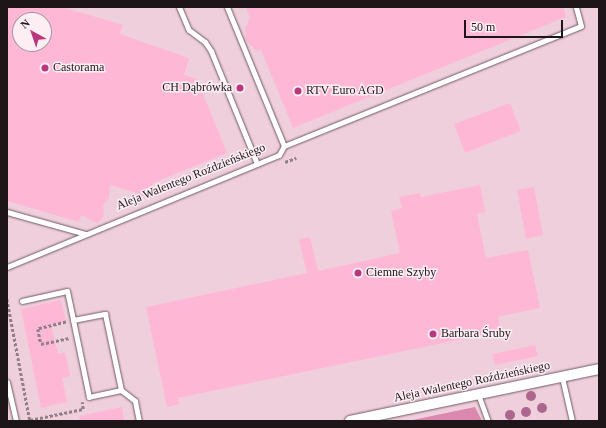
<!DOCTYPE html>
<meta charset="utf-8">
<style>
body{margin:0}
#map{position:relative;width:606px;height:428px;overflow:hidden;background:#f7dde7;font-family:Georgia,serif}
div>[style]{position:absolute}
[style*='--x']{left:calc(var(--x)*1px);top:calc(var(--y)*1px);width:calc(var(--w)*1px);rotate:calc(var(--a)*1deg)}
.built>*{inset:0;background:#f0cfdd}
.forest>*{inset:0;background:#da88ad}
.building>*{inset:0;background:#feb8d6}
.path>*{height:2.5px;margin-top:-1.25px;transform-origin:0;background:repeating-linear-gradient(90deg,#917f86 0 3px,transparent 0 5px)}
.roads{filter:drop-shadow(0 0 1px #6f5a63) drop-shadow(0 0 1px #6f5a63)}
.service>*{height:5px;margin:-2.5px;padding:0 2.5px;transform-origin:2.5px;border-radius:2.5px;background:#fff}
.minor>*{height:10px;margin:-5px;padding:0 5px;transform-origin:5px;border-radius:5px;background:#fff}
.trees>*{width:10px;height:10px;margin:-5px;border-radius:50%;background:#ab678d}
.dots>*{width:11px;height:11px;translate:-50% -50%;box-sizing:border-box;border:2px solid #fdeef4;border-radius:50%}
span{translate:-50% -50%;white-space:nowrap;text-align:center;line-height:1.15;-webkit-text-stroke:3px #fdeef4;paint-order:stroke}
.poi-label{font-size:12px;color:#1e1519}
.left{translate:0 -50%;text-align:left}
.right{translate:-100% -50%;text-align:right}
.street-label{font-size:12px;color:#1e1519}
.frame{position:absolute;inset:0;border:8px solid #1e1519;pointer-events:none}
.north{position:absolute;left:12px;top:12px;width:40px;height:40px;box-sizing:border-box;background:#fdeef4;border:1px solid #a4979c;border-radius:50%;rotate:320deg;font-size:11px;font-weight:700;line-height:16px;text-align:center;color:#1e1519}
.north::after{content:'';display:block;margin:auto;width:14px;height:18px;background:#ba367d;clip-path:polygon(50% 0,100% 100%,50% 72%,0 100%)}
.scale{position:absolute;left:464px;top:20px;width:99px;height:18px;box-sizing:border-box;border:2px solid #1e1519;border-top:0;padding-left:5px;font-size:12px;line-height:14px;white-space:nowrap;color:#1e1519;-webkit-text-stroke:3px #fdeef4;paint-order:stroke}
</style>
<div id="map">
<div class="built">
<i style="clip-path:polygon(evenodd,7px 7px,599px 7px,599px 421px,7px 421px,7px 7px,20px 20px,44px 20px,44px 44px,20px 44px,20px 20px)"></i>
</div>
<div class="forest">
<i style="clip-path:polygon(475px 407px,482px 421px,408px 421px)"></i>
</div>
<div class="building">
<i style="clip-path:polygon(evenodd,7px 7px,62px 7px,123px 25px,120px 34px,189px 58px,184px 75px,197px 79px,227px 153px,153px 183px,150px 197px,110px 185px,109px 198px,103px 206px,104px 217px,97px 223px,81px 215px,79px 222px,7px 201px,7px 7px,20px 20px,44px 20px,44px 44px,20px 44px,20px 20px)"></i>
<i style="clip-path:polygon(246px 7px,564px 7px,566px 17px,293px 128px,261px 50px,256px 51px,246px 40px,245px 28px,250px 18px)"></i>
<i style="clip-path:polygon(510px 103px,521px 131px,465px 153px,454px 124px)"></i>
<i style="clip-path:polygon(480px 185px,485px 212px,477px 214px,486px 258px,528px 250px,540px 308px,498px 317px,501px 331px,178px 398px,180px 404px,167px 407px,146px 307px,307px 273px,299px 240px,310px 237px,318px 271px,400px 253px,391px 211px,402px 208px,399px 197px,420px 193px,421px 197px)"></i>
<i style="clip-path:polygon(534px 187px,543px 235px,526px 239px,517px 190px)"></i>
<i style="clip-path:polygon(61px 300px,66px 322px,51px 325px,58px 354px,65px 352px,70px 376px,62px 378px,67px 402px,41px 408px,21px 309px)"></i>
<i style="clip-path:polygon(535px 345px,538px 356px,495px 365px,492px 354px)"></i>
<i style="clip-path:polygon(122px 407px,124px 421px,80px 421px,79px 416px)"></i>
</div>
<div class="path">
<i style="--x:285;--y:162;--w:12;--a:-20"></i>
<i style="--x:7;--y:299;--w:124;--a:79.3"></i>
<i style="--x:66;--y:322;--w:29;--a:166"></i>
<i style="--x:38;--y:329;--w:15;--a:79"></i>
<i style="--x:41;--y:344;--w:29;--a:-12"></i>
<i style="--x:30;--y:420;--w:54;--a:-11.7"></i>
<i style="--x:83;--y:409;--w:7;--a:-98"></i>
</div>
<div class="roads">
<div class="service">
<i style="--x:179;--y:7;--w:25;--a:67"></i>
<i style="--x:189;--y:30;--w:20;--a:37"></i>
<i style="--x:205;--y:42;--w:11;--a:56"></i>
<i style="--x:211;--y:51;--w:122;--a:67.8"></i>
<i style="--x:227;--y:7;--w:150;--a:67.7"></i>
<i style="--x:7;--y:212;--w:82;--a:15.6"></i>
<i style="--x:7;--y:267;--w:294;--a:-22.4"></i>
<i style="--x:279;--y:155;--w:10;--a:-61"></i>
<i style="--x:284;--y:146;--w:320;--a:-22"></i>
<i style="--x:581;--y:26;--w:20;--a:-105"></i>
<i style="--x:22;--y:301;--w:46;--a:-12.5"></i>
<i style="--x:67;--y:291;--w:30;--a:78"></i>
<i style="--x:105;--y:314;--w:78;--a:78.1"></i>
<i style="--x:121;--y:390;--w:33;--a:168"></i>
<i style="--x:89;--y:397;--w:79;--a:-101.7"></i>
<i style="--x:73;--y:320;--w:33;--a:-11"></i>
<i style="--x:562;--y:377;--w:45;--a:77.2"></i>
<i style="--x:7;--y:382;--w:40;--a:77"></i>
<i style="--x:121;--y:390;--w:18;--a:38"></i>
<i style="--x:135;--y:401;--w:20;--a:79"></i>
<i style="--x:478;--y:394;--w:29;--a:70"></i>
</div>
<div class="minor">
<i style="--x:350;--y:421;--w:254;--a:-11.8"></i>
</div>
</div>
<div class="trees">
<i style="left:531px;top:396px"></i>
<i style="left:542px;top:408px"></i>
<i style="left:526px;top:412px"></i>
<i style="left:510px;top:415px"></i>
</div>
<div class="dots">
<i style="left:45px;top:68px;background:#ba367d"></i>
<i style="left:240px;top:88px;background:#ba367d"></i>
<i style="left:298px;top:91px;background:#ba367d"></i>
<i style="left:358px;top:273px;background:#ba367d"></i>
<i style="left:433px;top:334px;background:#ba367d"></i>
</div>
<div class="poi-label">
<span class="left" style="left:53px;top:68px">Castorama</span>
<span class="right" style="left:232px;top:88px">CH Dąbrówka</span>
<span class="left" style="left:306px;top:91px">RTV Euro AGD</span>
<span class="left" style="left:366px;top:273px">Ciemne Szyby</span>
<span class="left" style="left:441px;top:334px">Barbara Śruby</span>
</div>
<div class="street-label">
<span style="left:191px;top:177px;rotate:-22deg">Aleja Walentego Roździeńskiego</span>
<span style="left:472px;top:382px;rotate:-12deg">Aleja Walentego Roździeńskiego</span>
</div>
<div class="frame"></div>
<div class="north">N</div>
<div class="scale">50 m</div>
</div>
